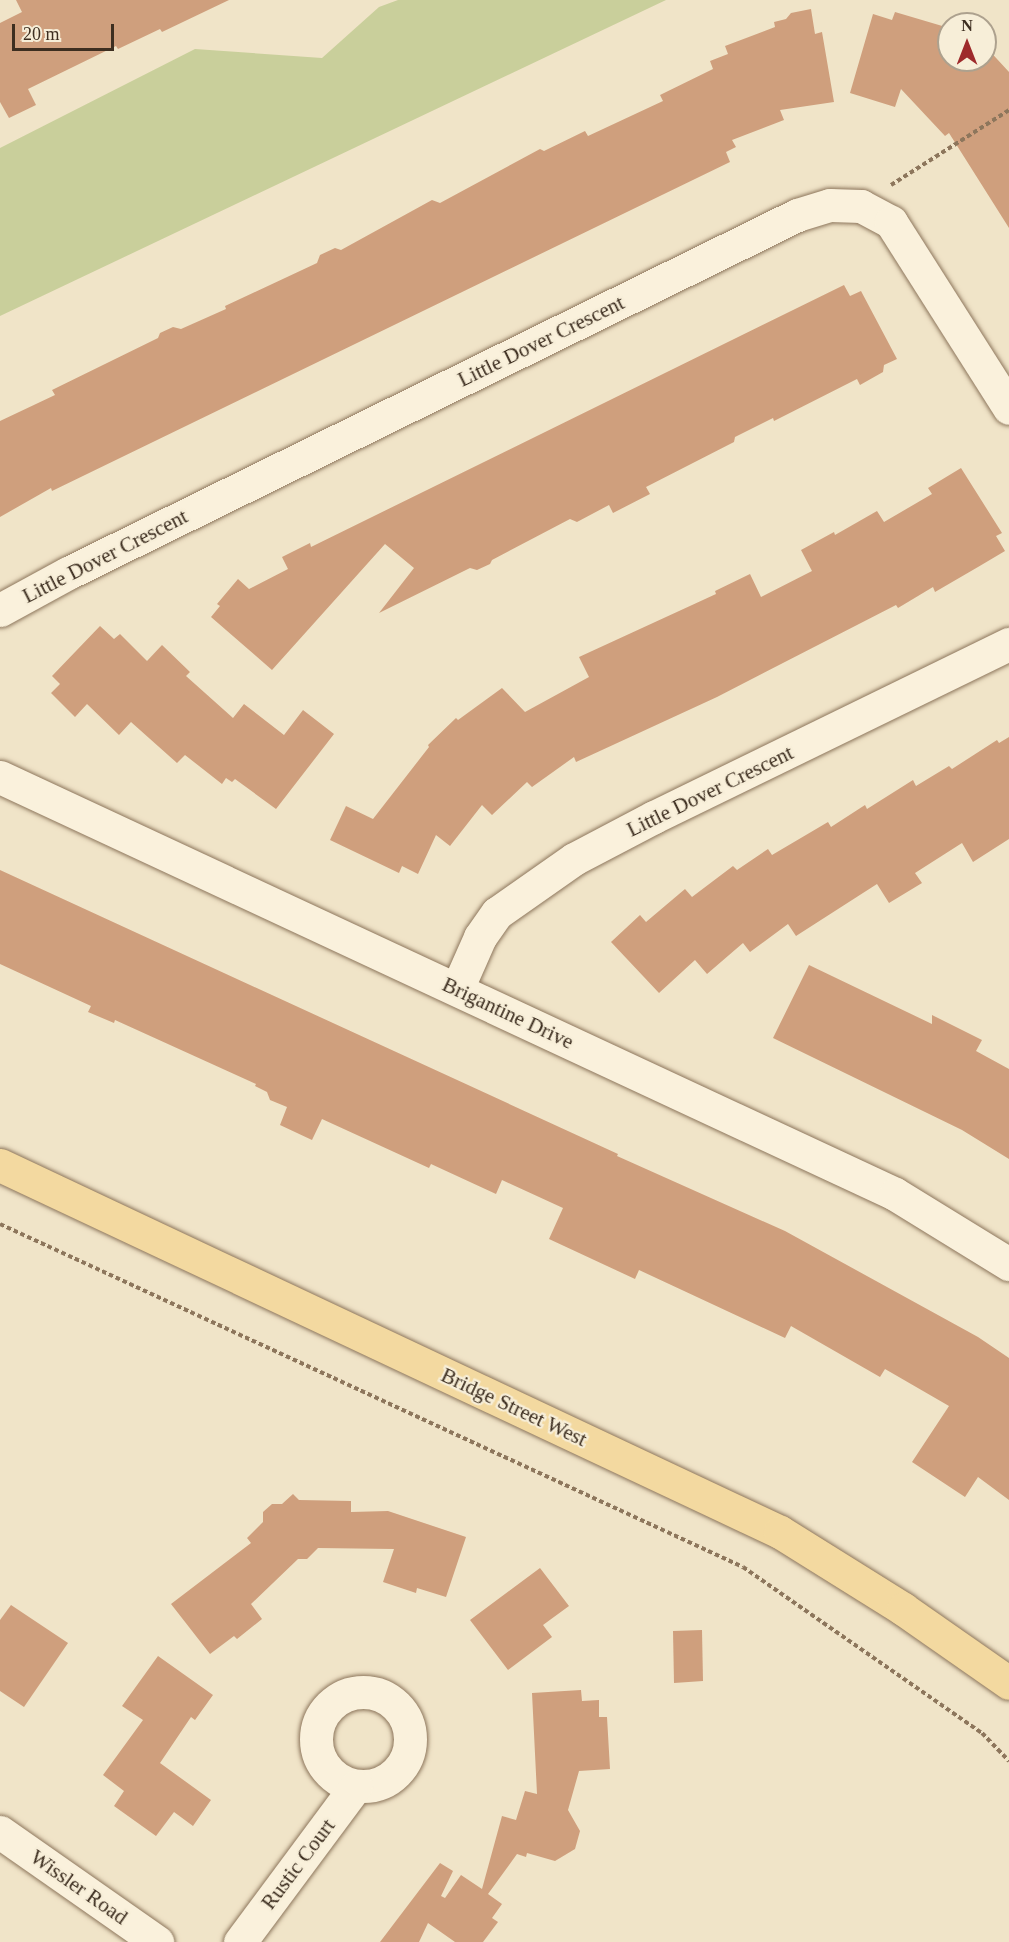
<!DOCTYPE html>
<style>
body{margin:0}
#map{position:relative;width:1009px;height:1942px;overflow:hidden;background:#f0e4c8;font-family:"Times New Roman",serif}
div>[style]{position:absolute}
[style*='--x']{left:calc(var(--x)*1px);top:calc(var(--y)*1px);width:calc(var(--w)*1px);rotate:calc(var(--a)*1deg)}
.green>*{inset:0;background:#c9cf9b}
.building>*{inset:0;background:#cf9f7d}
.path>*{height:4px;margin-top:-2px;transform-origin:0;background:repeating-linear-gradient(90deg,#8d765c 0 4.5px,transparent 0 7.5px)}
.roads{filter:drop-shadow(0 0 2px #8d765c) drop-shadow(0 0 2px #8d765c)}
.minor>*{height:33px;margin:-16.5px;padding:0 16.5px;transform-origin:16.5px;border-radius:16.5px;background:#faf1dc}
.minor>.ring{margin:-16.5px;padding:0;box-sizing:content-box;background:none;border:33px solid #faf1dc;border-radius:50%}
.major>*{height:33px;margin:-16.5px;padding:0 16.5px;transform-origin:16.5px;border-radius:16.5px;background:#f3d9a0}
span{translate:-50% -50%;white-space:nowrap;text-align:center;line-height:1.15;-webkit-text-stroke:4.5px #f7eed8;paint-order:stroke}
.street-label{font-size:21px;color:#3d2e20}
.north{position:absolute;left:937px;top:12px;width:60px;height:60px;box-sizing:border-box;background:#f7eed8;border:2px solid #ada18e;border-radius:50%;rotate:0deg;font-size:16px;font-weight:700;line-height:24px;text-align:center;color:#3d2e20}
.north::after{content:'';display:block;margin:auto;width:21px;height:27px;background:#9e2a2b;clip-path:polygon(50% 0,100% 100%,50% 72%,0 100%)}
.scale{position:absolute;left:12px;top:24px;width:102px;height:27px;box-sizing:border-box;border:3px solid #3d2e20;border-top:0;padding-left:8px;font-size:18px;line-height:21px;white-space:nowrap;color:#3d2e20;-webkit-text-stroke:4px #f7eed8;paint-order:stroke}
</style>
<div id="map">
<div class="green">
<i style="clip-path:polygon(398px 0,666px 0,0 316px,0 148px,195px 49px,322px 58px,379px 7px)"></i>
</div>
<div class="building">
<i style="clip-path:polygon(16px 0,229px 0,162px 32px,160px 29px,118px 49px,116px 46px,28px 89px,36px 105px,9px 118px,0 102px,0 23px,22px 12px)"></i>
<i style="clip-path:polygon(811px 9px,815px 34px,822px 32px,834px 102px,780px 110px,784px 120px,732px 140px,736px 147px,726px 152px,730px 162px,52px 491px,51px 488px,0 517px,0 421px,55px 395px,52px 390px,158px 338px,160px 333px,173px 327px,181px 329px,226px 309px,225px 306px,317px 263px,320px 255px,335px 248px,341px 250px,432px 200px,440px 203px,540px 149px,544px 151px,585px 131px,588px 136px,663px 101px,660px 95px,713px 69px,710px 61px,728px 54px,725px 46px,775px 27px,774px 22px,786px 19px,791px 13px)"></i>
<i style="clip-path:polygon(895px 12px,949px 28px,949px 60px,985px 60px,985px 46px,1009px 72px,1009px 228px,949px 133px,945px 136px,901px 89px,895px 107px,850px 93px,873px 14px,892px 20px)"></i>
<i style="clip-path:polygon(844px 285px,850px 296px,861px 291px,897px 359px,884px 365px,883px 372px,860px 385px,857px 379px,774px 421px,773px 418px,735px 437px,734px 442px,646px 487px,650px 494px,613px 513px,609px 505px,577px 522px,570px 519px,492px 560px,490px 564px,477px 570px,470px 568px,379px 613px,414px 568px,385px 544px,272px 670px,211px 617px,220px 606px,217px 604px,238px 579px,249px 589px,288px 569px,282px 557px,310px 543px,311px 547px)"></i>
<i style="clip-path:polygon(961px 468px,1002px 533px,996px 536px,1005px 551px,978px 567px,935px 592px,933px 587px,898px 608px,896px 605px,717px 697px,576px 762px,574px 757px,532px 787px,527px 782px,492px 815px,482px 805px,450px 846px,436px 835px,418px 874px,402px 866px,399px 873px,330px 840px,346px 806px,373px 819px,429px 747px,428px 745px,456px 718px,458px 720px,502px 688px,525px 712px,589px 677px,579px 657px,716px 594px,715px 591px,750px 574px,761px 597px,812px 571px,801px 550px,834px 532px,835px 535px,877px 511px,884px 522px,932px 494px,928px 488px)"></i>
<i style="clip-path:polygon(100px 626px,114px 639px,120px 634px,147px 661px,162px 645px,190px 672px,186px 676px,233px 718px,244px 704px,284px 735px,303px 710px,334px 734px,276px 809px,235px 779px,232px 782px,226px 778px,222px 784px,185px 755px,177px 763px,131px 722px,119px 735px,87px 704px,75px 717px,51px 693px,60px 684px,52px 676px)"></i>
<i style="clip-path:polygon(1009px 737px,1009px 839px,973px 862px,962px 843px,915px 873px,922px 883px,889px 903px,877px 884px,796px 936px,788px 924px,750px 952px,743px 943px,707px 974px,695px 960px,659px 993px,611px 942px,640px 915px,646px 922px,685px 889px,692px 897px,733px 866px,737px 870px,768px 849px,772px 855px,828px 822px,831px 827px,865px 805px,867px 809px,913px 780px,916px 786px,949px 766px,952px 769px,997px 740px,999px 743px)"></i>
<i style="clip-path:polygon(0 870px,618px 1154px,617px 1156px,785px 1231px,978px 1337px,1009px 1358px,1009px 1500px,978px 1477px,965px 1497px,912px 1462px,949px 1406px,885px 1369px,880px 1377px,791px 1326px,785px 1338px,639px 1270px,635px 1279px,549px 1239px,563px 1208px,502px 1180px,496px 1194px,431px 1164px,429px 1168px,322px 1119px,312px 1140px,280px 1125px,287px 1107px,270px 1100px,267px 1092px,255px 1086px,256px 1084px,115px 1020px,114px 1023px,88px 1012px,91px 1006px,0 964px)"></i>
<i style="clip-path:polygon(809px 965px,932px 1024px,932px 1015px,982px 1040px,976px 1051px,1009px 1069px,1009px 1159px,962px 1130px,773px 1038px)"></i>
<i style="clip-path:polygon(293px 1494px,299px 1500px,351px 1501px,351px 1512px,388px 1511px,466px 1537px,446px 1597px,417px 1588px,416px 1593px,383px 1582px,394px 1549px,318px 1548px,307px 1559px,298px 1559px,251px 1604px,262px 1619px,237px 1639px,234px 1636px,210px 1654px,171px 1604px,251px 1543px,247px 1538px,263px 1522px,263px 1512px,272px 1504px,282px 1504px)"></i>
<i style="clip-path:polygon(540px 1568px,569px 1606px,543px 1625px,552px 1637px,508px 1670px,470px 1620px)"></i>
<i style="clip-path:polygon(11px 1605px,68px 1643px,24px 1707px,0 1691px,0 1620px)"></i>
<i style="clip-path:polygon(702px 1630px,703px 1681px,674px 1683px,673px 1631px)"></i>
<i style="clip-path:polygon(158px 1656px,213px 1695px,195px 1720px,191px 1717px,160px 1763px,211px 1800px,193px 1826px,174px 1812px,156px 1836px,114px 1806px,124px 1791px,103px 1775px,143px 1720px,122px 1706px)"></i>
<i style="clip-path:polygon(581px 1690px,582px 1701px,599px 1700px,599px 1717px,607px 1717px,610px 1769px,579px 1771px,568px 1810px,580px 1831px,575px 1849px,555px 1861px,527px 1853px,526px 1857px,517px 1854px,488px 1894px,502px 1904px,492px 1918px,498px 1922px,483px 1942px,455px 1942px,428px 1923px,419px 1942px,380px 1942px,440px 1863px,453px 1871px,441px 1896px,445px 1898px,461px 1875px,482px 1889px,502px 1816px,516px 1820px,525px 1791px,537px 1794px,532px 1693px)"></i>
</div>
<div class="path">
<i style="--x:891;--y:185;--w:140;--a:-32.4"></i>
<i style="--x:0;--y:1224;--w:818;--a:24.78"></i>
<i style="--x:743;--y:1567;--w:291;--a:34.8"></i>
<i style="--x:982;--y:1733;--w:39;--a:46"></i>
</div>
<div class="roads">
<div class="minor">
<i style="--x:0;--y:610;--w:77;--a:-28.6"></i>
<i style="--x:68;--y:573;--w:812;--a:-26.15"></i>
<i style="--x:797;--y:215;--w:34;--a:-17"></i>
<i style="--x:830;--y:205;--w:31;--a:2"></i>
<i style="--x:861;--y:206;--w:34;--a:28"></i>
<i style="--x:891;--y:222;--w:220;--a:57.6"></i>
<i style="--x:0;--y:777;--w:987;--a:24.98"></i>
<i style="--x:895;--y:1194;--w:134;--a:31.6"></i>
<i style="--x:457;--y:989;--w:57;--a:-66.1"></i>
<i style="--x:480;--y:937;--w:29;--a:-55"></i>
<i style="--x:497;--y:913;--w:94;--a:-35"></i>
<i style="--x:574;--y:859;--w:90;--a:-27.7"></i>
<i style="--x:654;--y:817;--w:395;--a:-26"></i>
<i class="ring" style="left:316px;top:1692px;width:61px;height:61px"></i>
<i style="--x:0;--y:1832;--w:192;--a:35"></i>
<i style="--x:240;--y:1942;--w:194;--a:-53.4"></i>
</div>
<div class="major">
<i style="--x:0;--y:1165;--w:862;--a:25.2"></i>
<i style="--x:780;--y:1532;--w:145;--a:32"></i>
<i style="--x:903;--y:1609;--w:129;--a:34.9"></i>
</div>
</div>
<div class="street-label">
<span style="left:541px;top:341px;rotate:-26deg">Little Dover Crescent</span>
<span style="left:105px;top:556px;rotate:-27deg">Little Dover Crescent</span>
<span style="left:710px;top:791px;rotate:-26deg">Little Dover Crescent</span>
<span style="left:508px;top:1013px;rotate:25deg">Brigantine Drive</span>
<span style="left:514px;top:1407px;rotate:25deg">Bridge Street West</span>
<span style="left:298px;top:1864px;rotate:-53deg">Rustic Court</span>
<span style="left:79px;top:1887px;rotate:35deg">Wissler Road</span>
</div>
<div class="north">N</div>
<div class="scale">20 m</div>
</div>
